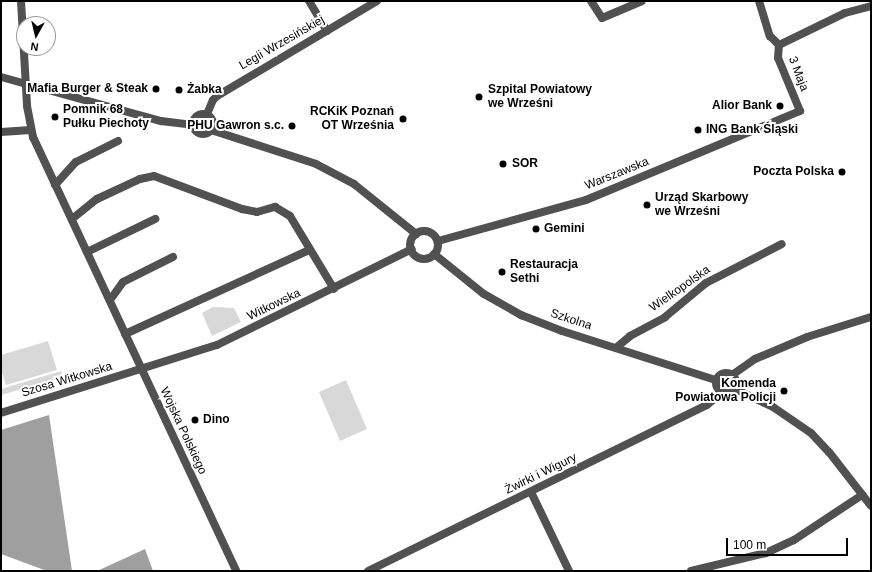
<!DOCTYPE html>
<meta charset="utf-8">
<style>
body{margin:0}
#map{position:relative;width:872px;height:572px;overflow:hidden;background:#fff;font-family:Helvetica,sans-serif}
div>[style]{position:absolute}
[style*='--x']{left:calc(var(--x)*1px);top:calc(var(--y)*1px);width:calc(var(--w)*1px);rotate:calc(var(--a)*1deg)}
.green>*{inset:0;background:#d8d8d8}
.water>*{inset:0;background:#9f9f9f}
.minor>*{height:8px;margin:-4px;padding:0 4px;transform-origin:4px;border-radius:4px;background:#515151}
.tertiary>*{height:8px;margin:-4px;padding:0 4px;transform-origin:4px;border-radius:4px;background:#515151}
.tertiary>.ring{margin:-4px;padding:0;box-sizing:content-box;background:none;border:8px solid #515151;border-radius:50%}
.dots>*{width:11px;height:11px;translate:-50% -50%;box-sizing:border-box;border:2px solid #fff;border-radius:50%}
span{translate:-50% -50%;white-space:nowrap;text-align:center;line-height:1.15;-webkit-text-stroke:4px #fff;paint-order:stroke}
.street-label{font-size:12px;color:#000}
.poi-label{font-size:12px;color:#000;font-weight:700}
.right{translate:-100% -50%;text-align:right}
.left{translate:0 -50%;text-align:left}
.frame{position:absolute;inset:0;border:2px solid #000;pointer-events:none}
.north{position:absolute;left:16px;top:16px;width:40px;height:40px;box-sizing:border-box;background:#fff;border:1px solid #999;border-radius:50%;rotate:188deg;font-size:11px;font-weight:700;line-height:16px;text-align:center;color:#000}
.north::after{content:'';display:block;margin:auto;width:14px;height:18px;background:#000;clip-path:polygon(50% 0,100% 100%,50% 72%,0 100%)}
.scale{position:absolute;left:726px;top:538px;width:122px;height:18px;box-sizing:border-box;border:2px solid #000;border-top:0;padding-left:5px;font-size:12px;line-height:14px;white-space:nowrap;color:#000;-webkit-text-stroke:3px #fff;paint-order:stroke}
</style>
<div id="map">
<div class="green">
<i style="clip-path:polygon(213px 307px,234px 308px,241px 322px,212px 336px,202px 313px)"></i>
<i style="clip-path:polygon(48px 341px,57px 370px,6px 385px,1px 370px,1px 355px)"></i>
<i style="clip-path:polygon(61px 371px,63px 377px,1px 395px,1px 389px)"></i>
<i style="clip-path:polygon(346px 380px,367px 429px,340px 441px,319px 392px)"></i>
</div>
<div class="water">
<i style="clip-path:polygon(49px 415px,72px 571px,47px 571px,1px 554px,1px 430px)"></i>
<i style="clip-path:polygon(145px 549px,153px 571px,97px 571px)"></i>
</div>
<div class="minor">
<i style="--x:21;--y:1;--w:105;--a:86.7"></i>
<i style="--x:27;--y:106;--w:32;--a:79"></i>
<i style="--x:33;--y:137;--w:479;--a:64.9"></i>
<i style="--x:309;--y:1;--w:35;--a:59"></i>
<i style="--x:591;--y:1;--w:20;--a:57"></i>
<i style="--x:602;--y:18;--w:43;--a:-23"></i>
<i style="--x:759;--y:1;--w:37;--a:73"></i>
<i style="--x:770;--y:36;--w:13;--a:45"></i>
<i style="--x:779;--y:45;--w:73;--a:-25.9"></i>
<i style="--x:845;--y:13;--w:27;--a:-15"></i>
<i style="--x:1;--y:132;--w:30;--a:-4"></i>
<i style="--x:55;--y:185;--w:31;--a:-48"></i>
<i style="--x:76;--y:162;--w:47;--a:-26.6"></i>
<i style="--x:72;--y:219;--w:32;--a:-39"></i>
<i style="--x:97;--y:199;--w:47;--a:-24.9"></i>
<i style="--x:140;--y:179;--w:14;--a:-12"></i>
<i style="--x:154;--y:176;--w:94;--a:20.6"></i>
<i style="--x:242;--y:209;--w:15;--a:11"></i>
<i style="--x:257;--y:212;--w:19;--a:-16"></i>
<i style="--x:275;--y:207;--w:17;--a:31"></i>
<i style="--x:290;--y:216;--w:85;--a:58.9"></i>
<i style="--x:438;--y:241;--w:154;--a:-15.5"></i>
<i style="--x:586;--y:200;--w:232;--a:-22.6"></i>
<i style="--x:800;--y:111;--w:57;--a:-112.5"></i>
<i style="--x:778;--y:58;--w:13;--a:-86"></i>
<i style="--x:87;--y:252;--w:76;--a:-25.9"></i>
<i style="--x:110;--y:300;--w:22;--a:-54"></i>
<i style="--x:123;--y:282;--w:56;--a:-26.6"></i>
<i style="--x:125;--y:334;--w:202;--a:-24.5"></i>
<i style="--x:617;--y:347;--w:17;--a:-40"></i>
<i style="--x:630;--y:336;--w:40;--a:-28"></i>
<i style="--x:665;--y:317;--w:53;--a:-39.7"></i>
<i style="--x:706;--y:283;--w:85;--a:-27.2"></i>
<i style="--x:732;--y:375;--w:28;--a:-35"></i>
<i style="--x:755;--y:359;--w:56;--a:-22.9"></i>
<i style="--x:807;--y:337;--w:67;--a:-17.4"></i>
<i style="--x:531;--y:492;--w:88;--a:64.3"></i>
<i style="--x:368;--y:571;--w:377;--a:-26.1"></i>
<i style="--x:707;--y:405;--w:18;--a:-41"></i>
<i style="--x:691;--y:571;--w:77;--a:-13.5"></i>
<i style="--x:766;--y:553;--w:31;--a:-25"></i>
<i style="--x:794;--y:540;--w:82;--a:-33.5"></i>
</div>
<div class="tertiary">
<i style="--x:1;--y:77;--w:166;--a:15.4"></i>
<i style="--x:161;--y:121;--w:32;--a:7"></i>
<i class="ring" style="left:193px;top:114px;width:12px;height:12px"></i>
<i style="--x:207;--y:114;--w:15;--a:-67"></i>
<i style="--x:213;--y:100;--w:6;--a:-45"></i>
<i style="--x:217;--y:96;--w:186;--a:-30.7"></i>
<i style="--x:211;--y:130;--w:110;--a:17.9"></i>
<i style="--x:316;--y:164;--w:43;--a:27.8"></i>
<i style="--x:354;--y:184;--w:80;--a:38.9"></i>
<i class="ring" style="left:410px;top:231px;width:20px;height:20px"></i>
<i style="--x:434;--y:254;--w:64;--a:38.7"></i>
<i style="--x:484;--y:294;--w:43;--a:29.6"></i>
<i style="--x:521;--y:315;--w:44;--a:21.3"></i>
<i style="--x:562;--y:331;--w:162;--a:17.7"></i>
<i class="ring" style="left:716px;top:373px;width:12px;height:12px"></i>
<i style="--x:735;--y:389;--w:42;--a:25.3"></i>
<i style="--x:773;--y:407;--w:46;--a:34.4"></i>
<i style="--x:811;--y:433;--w:26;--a:47"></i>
<i style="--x:829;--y:452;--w:68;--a:52.1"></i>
<i style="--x:1;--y:413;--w:226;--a:-17.5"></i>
<i style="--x:217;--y:345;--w:217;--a:-26.2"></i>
</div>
<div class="dots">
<i style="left:156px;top:89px;background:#000"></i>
<i style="left:179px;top:90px;background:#000"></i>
<i style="left:479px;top:97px;background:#000"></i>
<i style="left:780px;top:106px;background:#000"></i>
<i style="left:55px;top:117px;background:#000"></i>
<i style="left:403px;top:119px;background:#000"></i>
<i style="left:292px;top:126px;background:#000"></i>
<i style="left:698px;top:130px;background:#000"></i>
<i style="left:503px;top:164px;background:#000"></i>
<i style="left:842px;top:172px;background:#000"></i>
<i style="left:647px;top:205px;background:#000"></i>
<i style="left:536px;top:229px;background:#000"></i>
<i style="left:502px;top:272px;background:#000"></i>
<i style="left:784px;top:391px;background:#000"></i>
<i style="left:195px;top:420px;background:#000"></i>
</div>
<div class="street-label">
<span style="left:282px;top:43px;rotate:-30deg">Legii Wrzesińskiej</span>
<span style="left:798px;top:74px;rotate:69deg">3 Maja</span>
<span style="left:617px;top:174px;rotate:-22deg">Warszawska</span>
<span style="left:680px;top:289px;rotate:-35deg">Wielkopolska</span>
<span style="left:274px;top:305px;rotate:-26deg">Witkowska</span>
<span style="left:571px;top:320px;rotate:18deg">Szkolna</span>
<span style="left:67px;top:380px;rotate:-17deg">Szosa Witkowska</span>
<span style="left:183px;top:431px;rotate:65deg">Wojska Polskiego</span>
<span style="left:541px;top:474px;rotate:-26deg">Żwirki i Wigury</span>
</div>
<div class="poi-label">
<span class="right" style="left:148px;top:89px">Mafia Burger &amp; Steak</span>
<span class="left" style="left:187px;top:90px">Żabka</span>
<span class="left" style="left:488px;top:97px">Szpital Powiatowy<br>we Wrześni</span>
<span class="right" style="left:772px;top:106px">Alior Bank</span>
<span class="left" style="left:63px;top:117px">Pomnik 68<br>Pułku Piechoty</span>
<span class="right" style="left:394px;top:119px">RCKiK Poznań<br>OT Września</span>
<span class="right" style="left:284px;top:126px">PHU Gawron s.c.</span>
<span class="left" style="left:706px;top:130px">ING Bank Śląski</span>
<span class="left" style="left:512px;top:164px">SOR</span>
<span class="right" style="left:834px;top:172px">Poczta Polska</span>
<span class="left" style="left:655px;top:205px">Urząd Skarbowy<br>we Wrześni</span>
<span class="left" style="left:544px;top:229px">Gemini</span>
<span class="left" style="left:510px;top:272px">Restauracja<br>Sethi</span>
<span class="right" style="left:776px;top:391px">Komenda<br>Powiatowa Policji</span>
<span class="left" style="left:203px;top:420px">Dino</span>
</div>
<div class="frame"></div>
<div class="north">N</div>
<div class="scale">100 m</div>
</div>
